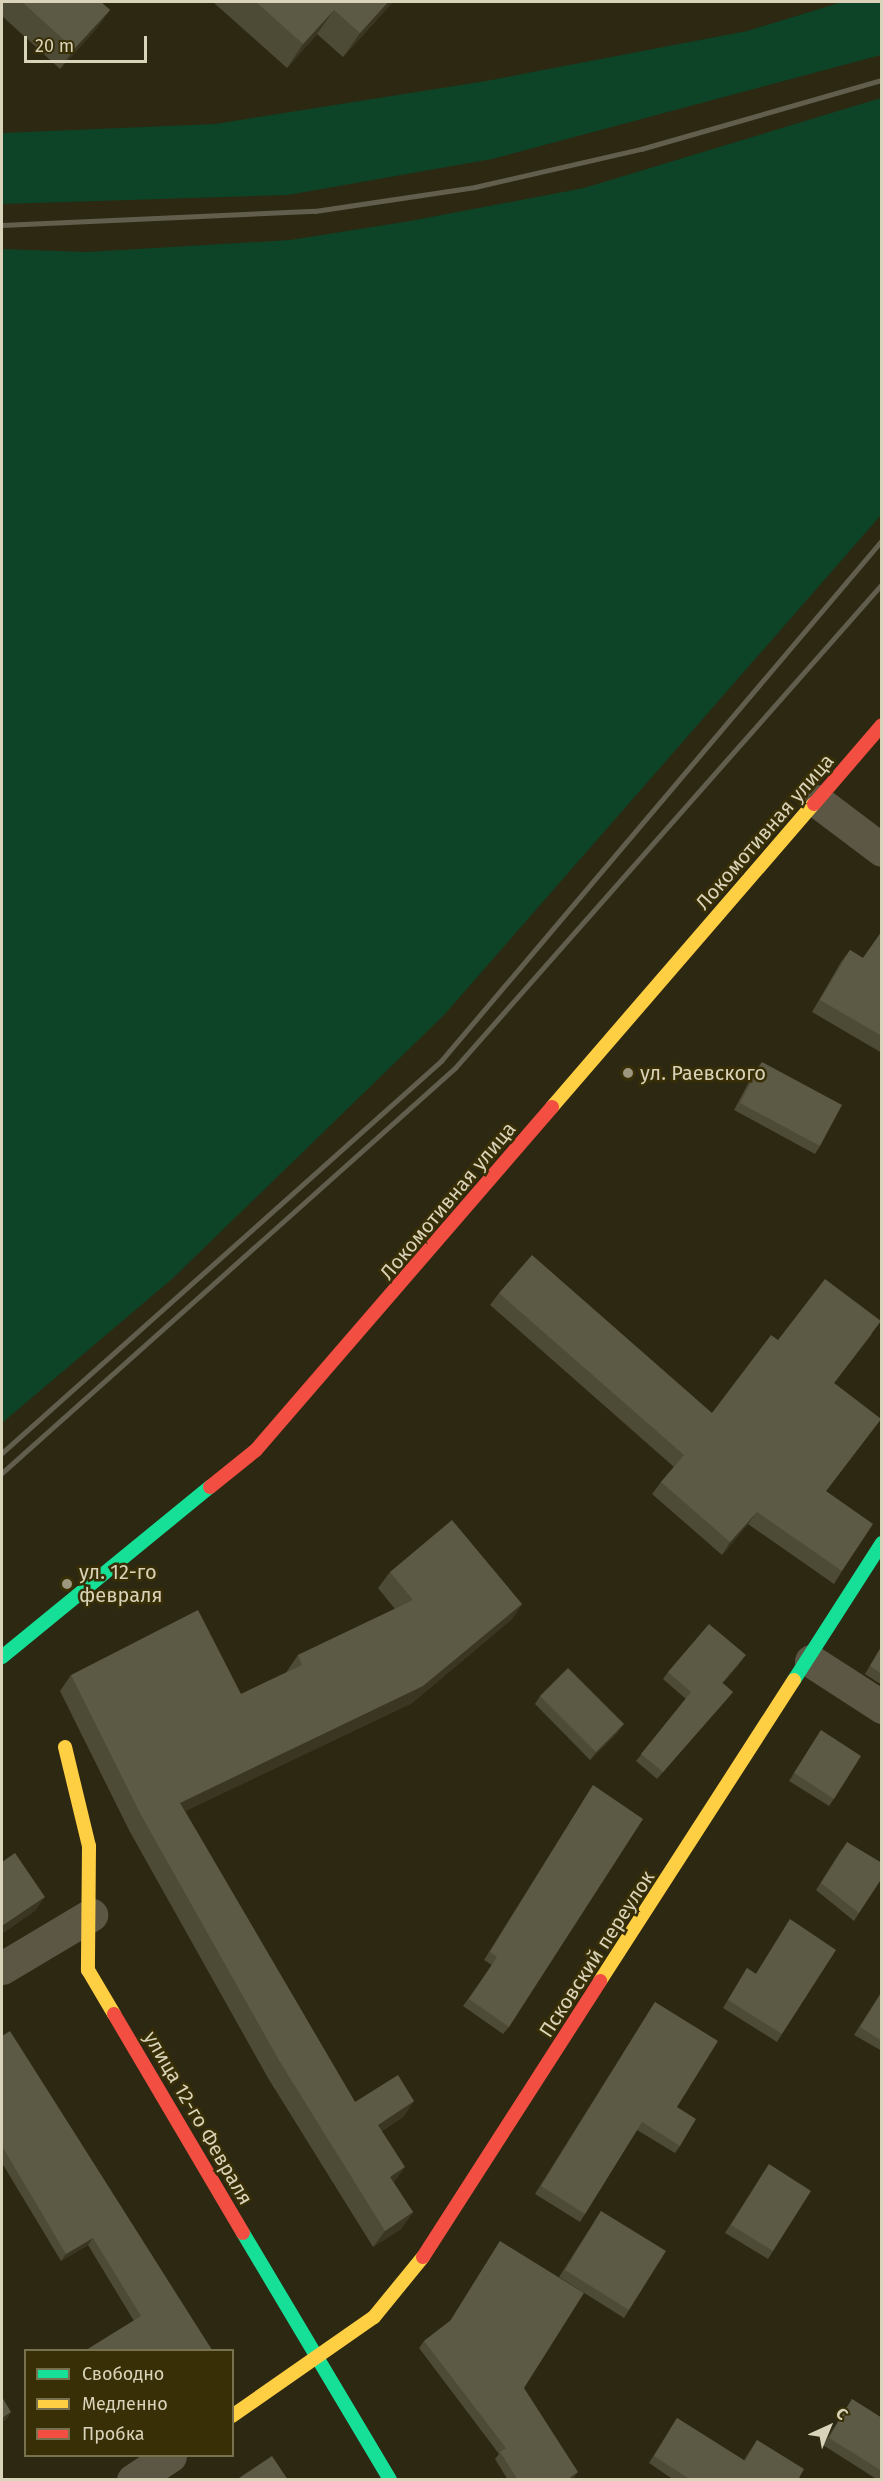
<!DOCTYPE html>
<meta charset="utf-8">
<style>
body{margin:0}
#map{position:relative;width:883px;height:2481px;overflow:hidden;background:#2d2812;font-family:"Fira Sans",sans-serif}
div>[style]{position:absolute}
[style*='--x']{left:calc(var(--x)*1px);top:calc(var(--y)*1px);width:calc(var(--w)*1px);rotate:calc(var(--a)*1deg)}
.green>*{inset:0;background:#0d4326}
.street>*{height:33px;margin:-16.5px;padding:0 16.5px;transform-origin:16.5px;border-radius:16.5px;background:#5b5744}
.fast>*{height:14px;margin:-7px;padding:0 7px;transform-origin:7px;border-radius:7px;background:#16e098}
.slow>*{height:14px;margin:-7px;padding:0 7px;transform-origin:7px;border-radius:7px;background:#ffcf43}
.jam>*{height:14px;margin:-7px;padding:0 7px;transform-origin:7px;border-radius:7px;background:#f24e42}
.rail>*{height:4.5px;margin:-2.25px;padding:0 2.25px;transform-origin:2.25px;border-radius:2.25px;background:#615e4e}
.wall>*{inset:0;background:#4d4a36}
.shaded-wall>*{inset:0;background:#3a3622}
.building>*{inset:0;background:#5c5944}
.dots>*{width:16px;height:16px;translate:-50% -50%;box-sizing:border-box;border:3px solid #382f07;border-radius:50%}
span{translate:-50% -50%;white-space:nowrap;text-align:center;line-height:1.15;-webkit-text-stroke:5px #382f07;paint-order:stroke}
.street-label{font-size:20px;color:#d9d3b9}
.poi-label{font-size:20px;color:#d9d3b9}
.left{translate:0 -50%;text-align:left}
.frame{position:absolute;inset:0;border:3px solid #d9d3b9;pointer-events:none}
.legend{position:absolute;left:24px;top:2349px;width:210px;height:108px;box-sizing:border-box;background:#382f07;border:2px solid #78714e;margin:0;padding:8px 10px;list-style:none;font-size:18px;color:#d9d3b9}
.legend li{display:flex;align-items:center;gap:12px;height:30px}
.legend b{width:30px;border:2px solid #78714e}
.north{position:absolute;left:799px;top:2397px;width:60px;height:60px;-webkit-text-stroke:4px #382f07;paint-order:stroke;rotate:44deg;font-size:16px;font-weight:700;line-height:24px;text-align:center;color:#d9d3b9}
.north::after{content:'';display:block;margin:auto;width:21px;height:27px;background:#d9d3b9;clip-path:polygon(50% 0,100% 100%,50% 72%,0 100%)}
.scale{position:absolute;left:24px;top:36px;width:123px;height:27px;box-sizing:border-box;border:3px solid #d9d3b9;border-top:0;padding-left:8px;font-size:18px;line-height:21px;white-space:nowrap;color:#d9d3b9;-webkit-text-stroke:4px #382f07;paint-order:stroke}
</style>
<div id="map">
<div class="green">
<i style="clip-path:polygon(842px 2px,881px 2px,881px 55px,492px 159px,288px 195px,2px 204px,2px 133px,215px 124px,486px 81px,747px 31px)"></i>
<i style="clip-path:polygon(881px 98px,881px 515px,444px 1015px,172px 1279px,2px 1423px,2px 249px,87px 252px,290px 240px,410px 221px,584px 188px)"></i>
</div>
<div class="street">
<i style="--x:817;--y:801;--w:81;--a:37"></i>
<i style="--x:811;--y:1661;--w:85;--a:32.9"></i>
<i style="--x:2;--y:1968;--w:104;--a:-30.8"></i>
<i style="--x:133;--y:2480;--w:44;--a:-33"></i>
</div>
<div class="fast">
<i style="--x:2;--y:1657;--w:269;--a:-39.3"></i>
<i style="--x:794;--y:1680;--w:163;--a:-57.3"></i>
<i style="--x:243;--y:2233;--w:287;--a:59.2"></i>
</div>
<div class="slow">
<i style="--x:552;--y:1107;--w:401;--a:-49.2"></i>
<i style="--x:65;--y:1747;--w:102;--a:76.4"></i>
<i style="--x:89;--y:1846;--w:124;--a:90.5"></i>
<i style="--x:88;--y:1970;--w:51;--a:59.4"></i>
<i style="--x:600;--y:1981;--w:358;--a:-57.2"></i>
<i style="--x:232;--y:2416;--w:173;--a:-34.9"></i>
<i style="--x:374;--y:2317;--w:77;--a:-50.8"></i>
</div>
<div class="jam">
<i style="--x:814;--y:804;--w:104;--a:-49.3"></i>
<i style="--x:210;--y:1487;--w:59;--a:-38.8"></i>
<i style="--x:256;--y:1450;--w:453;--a:-49.2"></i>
<i style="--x:114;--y:2014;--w:254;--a:59.5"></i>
<i style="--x:423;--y:2257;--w:328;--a:-57.3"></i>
</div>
<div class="rail">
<i style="--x:2;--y:225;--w:313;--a:-2.6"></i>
<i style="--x:315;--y:211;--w:162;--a:-8.5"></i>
<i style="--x:475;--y:187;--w:170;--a:-12.9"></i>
<i style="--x:641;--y:149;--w:251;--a:-16"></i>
<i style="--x:2;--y:1453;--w:589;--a:-41.76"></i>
<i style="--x:441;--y:1061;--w:683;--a:-49.75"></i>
<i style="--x:2;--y:1473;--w:608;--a:-41.8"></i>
<i style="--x:455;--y:1068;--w:645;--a:-48.58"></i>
</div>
<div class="wall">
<i style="clip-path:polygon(2px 2px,101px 2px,110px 10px,96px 29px,60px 69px,2px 16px)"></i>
<i style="clip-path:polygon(213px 2px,393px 2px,343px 57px,317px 34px,287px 68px)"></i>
<i style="clip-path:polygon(882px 931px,882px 1053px,812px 1012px,841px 962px,850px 950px,863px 958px)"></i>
<i style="clip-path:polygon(762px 1062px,820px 1146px,815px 1154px,734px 1110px,756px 1069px)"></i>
<i style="clip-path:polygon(499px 1293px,712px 1413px,778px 1340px,872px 1334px,834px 1383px,881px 1419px,826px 1491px,842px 1571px,834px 1584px,748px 1524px,722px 1555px,652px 1494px,661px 1482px,674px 1467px,490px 1305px)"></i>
<i style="clip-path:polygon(390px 1572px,522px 1604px,511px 1620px,412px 1703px,185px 1811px,355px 2102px,414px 2101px,403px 2117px,382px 2131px,394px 2183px,413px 2212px,401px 2229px,373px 2247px,268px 2078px,130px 1832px,60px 1691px,71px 1675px,241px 1694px,287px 1672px,287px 1671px,298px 1655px,395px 1609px,378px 1588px)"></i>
<i style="clip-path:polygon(882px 1645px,882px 1685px,865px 1674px)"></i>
<i style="clip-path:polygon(740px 1663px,723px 1683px,733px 1692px,727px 1699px,657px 1779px,636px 1761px,686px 1699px,663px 1679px,668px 1672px)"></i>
<i style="clip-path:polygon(540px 1696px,619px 1731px,590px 1760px,535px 1704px)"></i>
<i style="clip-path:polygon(821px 1730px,834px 1799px,829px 1806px,789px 1781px)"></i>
<i style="clip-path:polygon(593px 1785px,509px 2027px,503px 2034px,463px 2006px,492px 1965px,484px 1960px)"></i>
<i style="clip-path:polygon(842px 1849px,859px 1913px,854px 1921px,816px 1890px)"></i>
<i style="clip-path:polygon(790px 1919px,782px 2034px,777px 2042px,723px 2008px,747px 1968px,756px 1974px)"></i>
<i style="clip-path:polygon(882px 1991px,882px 2051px,854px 2035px)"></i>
<i style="clip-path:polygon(655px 2002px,677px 2107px,680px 2146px,675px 2153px,637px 2130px,580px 2222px,535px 2194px)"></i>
<i style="clip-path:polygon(2px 2036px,212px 2350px,134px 2321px,88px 2245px,61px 2261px,2px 2163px)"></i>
<i style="clip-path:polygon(769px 2164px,773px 2251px,768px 2259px,725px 2233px)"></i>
<i style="clip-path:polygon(601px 2211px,629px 2310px,624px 2318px,559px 2277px)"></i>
<i style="clip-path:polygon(500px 2241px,524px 2388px,573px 2480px,508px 2480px,495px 2459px,499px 2454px,419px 2348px,424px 2341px,450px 2321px)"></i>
<i style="clip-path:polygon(852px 2399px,882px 2418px,882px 2480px,878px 2480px,823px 2445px)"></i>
<i style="clip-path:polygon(677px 2418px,744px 2460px,757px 2440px,798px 2480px,674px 2480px,649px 2463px)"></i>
</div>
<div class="shaded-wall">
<i style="clip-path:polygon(388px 2px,393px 2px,343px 57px,360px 33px)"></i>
<i style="clip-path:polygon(110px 10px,96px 29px,60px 69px,74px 49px)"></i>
<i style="clip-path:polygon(334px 10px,317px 34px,287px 68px,303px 44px)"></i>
<i style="clip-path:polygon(757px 1512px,748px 1524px,722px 1555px,730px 1542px)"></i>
<i style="clip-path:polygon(522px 1604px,511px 1620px,412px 1703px,169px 1819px,180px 1803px)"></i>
<i style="clip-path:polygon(746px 1655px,740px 1663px,717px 1690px,722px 1683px)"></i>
<i style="clip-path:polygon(624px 1724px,619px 1731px,590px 1760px,596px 1752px)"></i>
<i style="clip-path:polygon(45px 1897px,35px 1911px,2px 1934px,2px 1926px)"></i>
<i style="clip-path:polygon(414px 2101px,403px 2117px,367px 2141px,378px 2125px)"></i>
<i style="clip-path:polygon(405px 2167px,393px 2184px,390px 2177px)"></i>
<i style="clip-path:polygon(413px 2212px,401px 2229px,373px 2247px,385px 2231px)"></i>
<i style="clip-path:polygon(93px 2238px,88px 2245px,61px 2261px,66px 2254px)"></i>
<i style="clip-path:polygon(11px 2412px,6px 2420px,2px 2422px,2px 2418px)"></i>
<i style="clip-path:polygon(578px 2472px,573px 2480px,567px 2480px)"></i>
</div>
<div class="building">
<i style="clip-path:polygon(22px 2px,101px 2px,110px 10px,74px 49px)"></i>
<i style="clip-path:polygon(256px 2px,388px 2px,360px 33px,334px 10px,303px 44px)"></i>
<i style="clip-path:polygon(882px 931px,882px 1036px,820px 1000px,850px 950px,863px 958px)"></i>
<i style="clip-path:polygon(762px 1062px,842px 1105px,820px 1146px,740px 1103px)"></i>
<i style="clip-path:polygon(532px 1255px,712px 1413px,771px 1335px,778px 1340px,825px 1279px,881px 1321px,834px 1383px,881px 1419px,826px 1491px,873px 1524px,842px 1571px,757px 1512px,730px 1542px,661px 1482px,684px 1455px,499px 1293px)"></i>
<i style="clip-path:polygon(452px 1520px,522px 1604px,423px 1686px,180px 1803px,355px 2102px,398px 2075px,414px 2101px,378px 2125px,405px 2167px,390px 2177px,413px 2212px,385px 2231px,280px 2062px,141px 1815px,71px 1675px,198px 1610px,241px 1694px,302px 1665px,298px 1655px,413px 1600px,390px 1572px)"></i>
<i style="clip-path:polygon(709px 1624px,746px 1655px,722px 1683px,733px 1692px,663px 1772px,641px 1754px,691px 1692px,668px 1672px)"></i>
<i style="clip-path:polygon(882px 1646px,882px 1674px,870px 1666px)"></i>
<i style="clip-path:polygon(568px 1668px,624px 1724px,596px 1752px,540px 1696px)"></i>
<i style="clip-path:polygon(821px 1730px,861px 1756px,834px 1799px,794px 1773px)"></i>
<i style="clip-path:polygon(593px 1785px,643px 1819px,509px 2027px,469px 1999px,497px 1957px,490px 1952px)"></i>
<i style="clip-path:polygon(847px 1842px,882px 1863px,882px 1878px,859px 1913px,821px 1883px)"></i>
<i style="clip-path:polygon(15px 1853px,45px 1897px,2px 1926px,2px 1862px)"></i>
<i style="clip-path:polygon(790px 1919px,836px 1950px,782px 2034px,728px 2000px,747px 1968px,756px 1974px)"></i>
<i style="clip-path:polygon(882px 1992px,882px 2041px,860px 2027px)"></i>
<i style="clip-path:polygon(655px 2002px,718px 2041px,677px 2107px,696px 2119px,680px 2146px,642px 2122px,585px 2214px,541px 2186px)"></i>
<i style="clip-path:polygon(10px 2031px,212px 2350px,86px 2350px,141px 2316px,93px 2238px,66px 2254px,2px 2146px,2px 2036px)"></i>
<i style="clip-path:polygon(769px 2164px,811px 2191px,773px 2251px,731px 2225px)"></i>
<i style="clip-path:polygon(601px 2211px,666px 2251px,629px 2310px,565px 2270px)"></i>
<i style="clip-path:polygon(500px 2241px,584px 2293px,524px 2388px,578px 2472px,567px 2480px,518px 2480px,500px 2452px,506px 2448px,424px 2341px,451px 2320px)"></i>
<i style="clip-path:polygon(2px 2397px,11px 2412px,2px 2418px)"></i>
<i style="clip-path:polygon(852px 2399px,882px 2418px,882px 2471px,829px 2438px)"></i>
<i style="clip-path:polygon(677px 2418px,745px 2461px,757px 2440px,804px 2469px,798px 2480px,691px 2480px,654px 2456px)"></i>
<i style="clip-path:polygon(272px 2456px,288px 2480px,236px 2480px)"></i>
</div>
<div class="dots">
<i style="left:628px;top:1073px;background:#9d977f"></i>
<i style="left:67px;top:1584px;background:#9d977f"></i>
</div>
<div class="street-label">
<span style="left:765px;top:832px;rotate:-49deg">Локомотивная улица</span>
<span style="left:448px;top:1201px;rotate:-50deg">Локомотивная улица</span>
<span style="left:597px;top:1954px;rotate:-57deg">Псковский переулок</span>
<span style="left:198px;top:2118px;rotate:60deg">улица 12-го Февраля</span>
</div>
<div class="poi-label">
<span class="left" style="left:640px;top:1073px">ул. Раевского</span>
<span class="left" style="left:79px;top:1584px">ул. 12-го<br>февраля</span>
</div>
<div class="frame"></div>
<ul class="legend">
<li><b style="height:8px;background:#16e098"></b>Свободно</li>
<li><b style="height:8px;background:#ffcf43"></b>Медленно</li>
<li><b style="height:8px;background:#f24e42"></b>Пробка</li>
</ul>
<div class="north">С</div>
<div class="scale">20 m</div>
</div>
